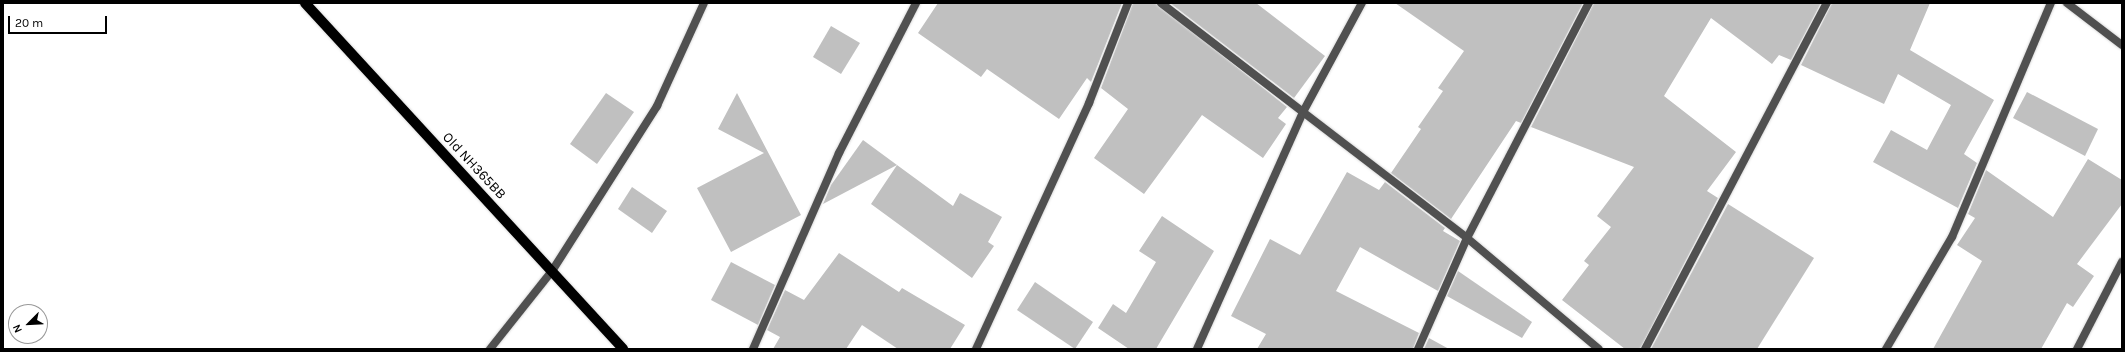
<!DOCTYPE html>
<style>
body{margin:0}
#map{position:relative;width:2125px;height:352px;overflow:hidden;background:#fff;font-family:Karla,sans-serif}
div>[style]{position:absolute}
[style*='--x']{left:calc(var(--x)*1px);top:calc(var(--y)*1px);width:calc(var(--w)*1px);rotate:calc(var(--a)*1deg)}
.building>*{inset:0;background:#c0c0c0}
.roads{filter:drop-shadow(0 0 1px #dbdbdb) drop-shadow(0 0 1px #dbdbdb)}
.minor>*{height:8px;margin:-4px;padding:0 4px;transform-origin:4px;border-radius:4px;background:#505050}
.primary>*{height:10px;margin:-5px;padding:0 5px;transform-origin:5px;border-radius:5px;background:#000}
span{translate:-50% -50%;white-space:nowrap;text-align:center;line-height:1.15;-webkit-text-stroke:4px #fff;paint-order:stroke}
.street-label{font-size:14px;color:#000}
.frame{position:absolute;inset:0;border:4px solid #000;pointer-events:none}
.north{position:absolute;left:8px;top:304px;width:40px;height:40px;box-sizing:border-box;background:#fff;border:1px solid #999;border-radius:50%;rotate:246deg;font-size:11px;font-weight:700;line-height:16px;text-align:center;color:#000}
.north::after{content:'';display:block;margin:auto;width:14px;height:18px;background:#000;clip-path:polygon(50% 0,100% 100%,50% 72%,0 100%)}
.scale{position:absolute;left:8px;top:16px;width:99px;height:18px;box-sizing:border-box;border:2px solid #000;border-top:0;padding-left:5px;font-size:12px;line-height:14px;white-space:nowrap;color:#000;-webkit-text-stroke:3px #fff;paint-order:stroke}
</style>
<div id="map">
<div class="building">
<i style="clip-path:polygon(938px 3px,1122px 3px,1091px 82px,1087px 78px,1059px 119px,987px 69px,981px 77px,918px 33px)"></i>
<i style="clip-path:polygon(1133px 3px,1156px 3px,1287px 107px,1278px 118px,1286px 124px,1263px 158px,1202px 115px,1144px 194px,1094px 158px,1128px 109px,1101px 88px)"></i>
<i style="clip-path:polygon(1170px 3px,1256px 3px,1325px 56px,1294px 98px)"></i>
<i style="clip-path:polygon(1395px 3px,1583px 3px,1521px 123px,1516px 121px,1451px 219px,1391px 173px,1421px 129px,1418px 127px,1443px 91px,1438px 88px,1464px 51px)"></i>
<i style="clip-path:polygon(1594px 3px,1821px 3px,1791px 60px,1779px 55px,1772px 64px,1711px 18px,1664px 96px,1736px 152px,1707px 191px,1718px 198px,1640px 349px,1625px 349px,1562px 300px,1589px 265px,1584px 261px,1611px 227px,1597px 216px,1634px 167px,1531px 127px)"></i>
<i style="clip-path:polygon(1832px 3px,1930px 3px,1910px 50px,1994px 100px,1964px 154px,1977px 163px,1958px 208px,1873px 162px,1891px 130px,1927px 150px,1951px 105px,1898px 74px,1884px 104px,1801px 65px)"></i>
<i style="clip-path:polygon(831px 26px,860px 43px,841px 74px,813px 57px)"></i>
<i style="clip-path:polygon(2027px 92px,2098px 129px,2085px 156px,2013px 118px)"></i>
<i style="clip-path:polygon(606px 93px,634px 112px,597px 164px,570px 144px)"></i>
<i style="clip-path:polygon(737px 93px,801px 215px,731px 252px,697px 188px,764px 153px,718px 129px)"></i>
<i style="clip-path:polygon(863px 140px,897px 165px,823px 204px,831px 185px)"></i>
<i style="clip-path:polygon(2088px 159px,2122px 180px,2122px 204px,2077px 264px,2094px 276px,2073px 307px,2067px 303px,2041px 349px,1933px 349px,1982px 261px,1957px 245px,1975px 218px,1968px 214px,1986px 170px,2053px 217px)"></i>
<i style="clip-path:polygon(897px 165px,953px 206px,960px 193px,1002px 217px,988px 242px,994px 246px,972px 278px,871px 204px)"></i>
<i style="clip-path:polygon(1347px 172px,1379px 190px,1385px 182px,1445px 228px,1443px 231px,1460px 241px,1438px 291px,1360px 247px,1336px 291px,1419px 333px,1413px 349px,1257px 349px,1266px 334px,1231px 316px,1270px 239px,1300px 255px)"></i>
<i style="clip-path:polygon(632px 187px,667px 211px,652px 233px,618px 209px)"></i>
<i style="clip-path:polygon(1728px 204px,1814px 258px,1757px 349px,1651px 349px)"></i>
<i style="clip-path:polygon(1162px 216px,1214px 251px,1156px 349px,1129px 349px,1098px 328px,1113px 304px,1126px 313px,1156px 262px,1139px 251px)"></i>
<i style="clip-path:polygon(839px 253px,899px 292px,902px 288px,965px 325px,950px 349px,898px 349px,862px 325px,846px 349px,773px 349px,780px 337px,767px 330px,785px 290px,804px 300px)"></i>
<i style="clip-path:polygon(731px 262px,775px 285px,758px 325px,711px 300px)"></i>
<i style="clip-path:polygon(1458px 271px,1532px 322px,1522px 338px,1447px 296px)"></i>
<i style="clip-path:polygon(1035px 282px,1093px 322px,1075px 349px,1017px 310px)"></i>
<i style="clip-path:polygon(1429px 338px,1449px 349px,1424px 349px)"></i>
</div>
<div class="roads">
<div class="minor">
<i style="--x:1161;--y:3;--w:179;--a:37.5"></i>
<i style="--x:1303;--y:112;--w:124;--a:-61.6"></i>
<i style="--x:2067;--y:3;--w:69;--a:37.4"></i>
<i style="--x:490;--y:349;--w:100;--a:-51.5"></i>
<i style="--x:552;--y:271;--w:196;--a:-57.5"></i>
<i style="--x:657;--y:106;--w:113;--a:-65.5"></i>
<i style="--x:753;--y:349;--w:214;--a:-66.3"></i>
<i style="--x:839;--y:153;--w:169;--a:-62.8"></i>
<i style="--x:976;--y:349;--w:271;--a:-65.3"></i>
<i style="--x:1089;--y:103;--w:107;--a:-68.7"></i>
<i style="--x:1197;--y:349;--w:260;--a:-65.9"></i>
<i style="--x:1303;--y:112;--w:207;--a:37.5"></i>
<i style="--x:1467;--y:238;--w:172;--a:40.1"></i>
<i style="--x:1418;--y:349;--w:121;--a:-66.2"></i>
<i style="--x:1467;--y:238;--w:265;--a:-62.6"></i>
<i style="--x:1645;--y:349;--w:391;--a:-62.3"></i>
<i style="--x:1886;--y:349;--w:130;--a:-59.5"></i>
<i style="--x:1952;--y:237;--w:254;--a:-67.1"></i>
<i style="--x:2077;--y:349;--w:98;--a:-62.7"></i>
</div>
<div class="primary">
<i style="--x:305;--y:3;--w:470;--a:47.4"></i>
</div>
</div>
<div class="street-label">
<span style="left:474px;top:166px;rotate:47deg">Old NH365BB</span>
</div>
<div class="frame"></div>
<div class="north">N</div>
<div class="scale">20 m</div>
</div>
